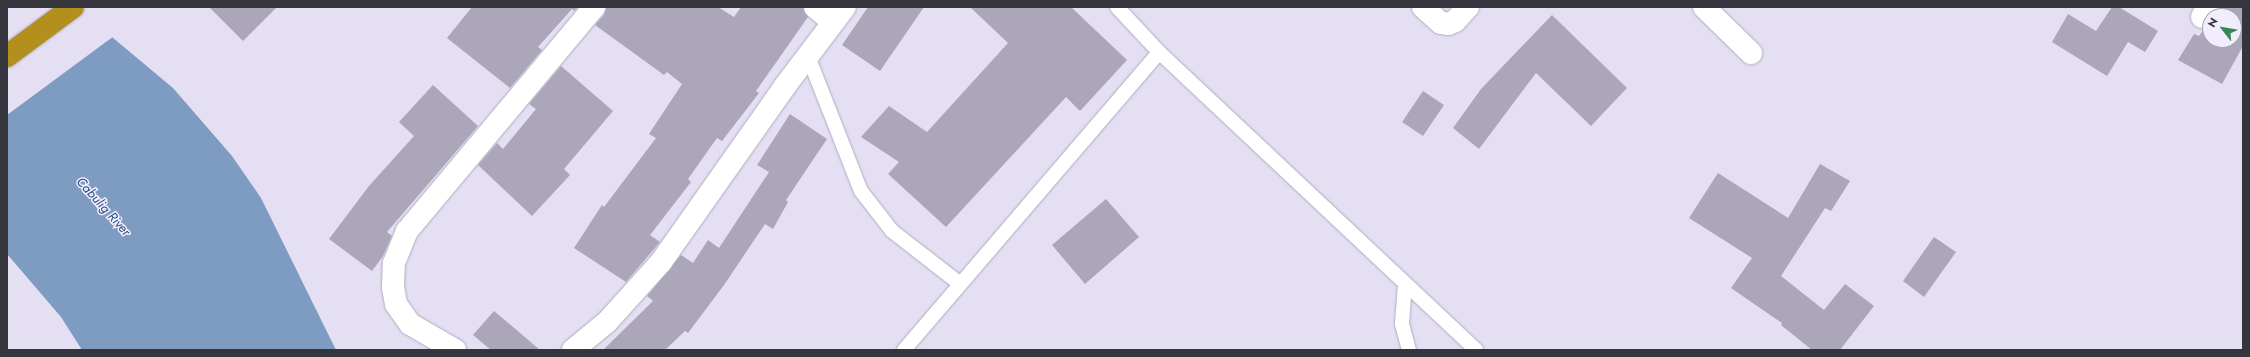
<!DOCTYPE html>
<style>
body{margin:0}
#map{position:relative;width:2250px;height:357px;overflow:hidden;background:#e5dff3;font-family:Jost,sans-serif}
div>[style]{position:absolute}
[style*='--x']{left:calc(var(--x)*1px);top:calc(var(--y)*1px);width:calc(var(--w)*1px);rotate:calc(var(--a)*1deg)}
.water>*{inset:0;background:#7e9cc2}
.pier>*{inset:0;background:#e5dff3}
.building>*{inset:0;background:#aba6b9}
.roads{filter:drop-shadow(0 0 1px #b1acbf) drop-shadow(0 0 1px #b1acbf)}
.lane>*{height:14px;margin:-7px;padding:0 7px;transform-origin:7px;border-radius:7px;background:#fff}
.street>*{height:22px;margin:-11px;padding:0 11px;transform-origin:11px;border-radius:11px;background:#fff}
.highway>*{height:22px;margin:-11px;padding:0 11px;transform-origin:11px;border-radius:11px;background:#b38f1e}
span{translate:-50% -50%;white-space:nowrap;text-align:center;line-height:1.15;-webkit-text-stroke:3px #f2edfd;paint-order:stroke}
.water-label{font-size:13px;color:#244e7f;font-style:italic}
.frame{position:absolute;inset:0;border:8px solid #36343c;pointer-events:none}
.north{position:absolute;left:2202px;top:8px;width:40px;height:40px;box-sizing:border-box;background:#f2edfd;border:1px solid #a7a3b0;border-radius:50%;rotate:301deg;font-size:11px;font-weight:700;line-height:16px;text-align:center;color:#36343c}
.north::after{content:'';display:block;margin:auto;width:14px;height:18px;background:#398655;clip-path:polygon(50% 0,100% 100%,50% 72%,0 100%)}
</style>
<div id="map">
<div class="water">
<i style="clip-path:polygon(7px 7px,76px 7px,173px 88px,232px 156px,261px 198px,336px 350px,82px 350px,61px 317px,7px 254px)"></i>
</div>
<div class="pier">
<i style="clip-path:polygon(7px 7px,79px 7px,114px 36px,7px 115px)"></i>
</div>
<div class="building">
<i style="clip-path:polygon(209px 7px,277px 7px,243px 41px)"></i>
<i style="clip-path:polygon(472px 7px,578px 7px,574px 11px,572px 9px,538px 47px,542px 50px,510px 88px,447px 38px)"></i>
<i style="clip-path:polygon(606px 7px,718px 7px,734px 17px,741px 7px,803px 7px,808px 17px,756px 91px,759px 93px,722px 141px,717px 138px,688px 179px,691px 182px,650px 235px,660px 242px,626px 282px,574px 248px,602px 205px,604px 207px,656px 138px,649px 134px,682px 84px,667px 72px,664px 75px,595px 25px,604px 15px)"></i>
<i style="clip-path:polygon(868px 7px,924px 7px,880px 71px,842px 45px)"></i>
<i style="clip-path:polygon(970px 7px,1071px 7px,1127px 60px,1080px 111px,1066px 97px,946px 227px,888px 174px,899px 162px,861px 137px,889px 106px,927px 132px,1008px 43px)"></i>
<i style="clip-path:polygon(2112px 7px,2119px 7px,2158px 31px,2145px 52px,2128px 42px,2107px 76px,2052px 42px,2068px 14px,2096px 31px)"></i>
<i style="clip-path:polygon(2220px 7px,2243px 7px,2243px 46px,2222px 84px,2178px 60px,2194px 34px,2199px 36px,2204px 29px,2210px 26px,2210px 40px,2234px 40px,2234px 16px,2217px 16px)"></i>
<i style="clip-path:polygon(1552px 15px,1627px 88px,1591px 126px,1536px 73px,1479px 149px,1453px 128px,1481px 89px)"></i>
<i style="clip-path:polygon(561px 66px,613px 111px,564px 169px,570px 175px,532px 216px,478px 165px,497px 143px,503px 149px,536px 109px,529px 104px)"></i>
<i style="clip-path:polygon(433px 85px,478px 126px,387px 232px,392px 236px,383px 256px,372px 271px,329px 239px,369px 186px,414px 136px,399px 122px)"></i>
<i style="clip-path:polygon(1423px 91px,1444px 105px,1423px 136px,1402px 122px)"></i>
<i style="clip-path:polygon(790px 114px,827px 139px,786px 200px,788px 202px,773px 229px,765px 224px,724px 285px,688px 333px,685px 331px,665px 350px,603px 350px,653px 301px,647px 296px,681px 255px,693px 263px,708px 240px,719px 248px,769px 172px,757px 165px)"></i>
<i style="clip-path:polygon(1820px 164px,1850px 181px,1831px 211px,1825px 208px,1781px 276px,1824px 310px,1845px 284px,1874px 306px,1840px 350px,1812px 350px,1781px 325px,1782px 323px,1731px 288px,1752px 258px,1689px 218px,1718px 173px,1788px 218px)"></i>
<i style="clip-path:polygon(1106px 199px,1139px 237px,1085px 284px,1052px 245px)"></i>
<i style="clip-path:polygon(1934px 237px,1956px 252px,1924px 297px,1903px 281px)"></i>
<i style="clip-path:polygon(494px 311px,540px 350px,491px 350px,473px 335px)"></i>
</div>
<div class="roads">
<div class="lane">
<i style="--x:1117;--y:7;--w:62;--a:47"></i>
<i style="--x:1159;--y:52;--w:435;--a:43.2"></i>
<i style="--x:808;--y:56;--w:145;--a:68.6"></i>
<i style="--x:861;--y:191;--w:51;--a:52.2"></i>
<i style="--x:892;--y:231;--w:85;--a:37.8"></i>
<i style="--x:1405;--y:284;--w:40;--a:94.3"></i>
<i style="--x:1402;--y:324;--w:27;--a:75"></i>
<i style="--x:904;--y:350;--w:392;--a:-49.4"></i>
</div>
<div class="street">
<i style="--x:815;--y:7;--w:23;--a:40"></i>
<i style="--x:1423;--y:7;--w:24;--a:42"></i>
<i style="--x:1441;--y:23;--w:7;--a:8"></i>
<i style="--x:1448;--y:24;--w:8;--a:-23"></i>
<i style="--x:1455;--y:21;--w:19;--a:-47"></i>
<i style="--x:1704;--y:7;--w:66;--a:44.4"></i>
<i style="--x:2202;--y:17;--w:12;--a:-59"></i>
<i style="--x:455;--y:350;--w:52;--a:-150"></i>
<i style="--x:410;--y:324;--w:24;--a:-125"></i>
<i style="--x:396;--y:304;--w:17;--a:-100"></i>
<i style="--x:393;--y:287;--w:24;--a:-88"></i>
<i style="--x:394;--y:263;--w:35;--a:-68"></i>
<i style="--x:407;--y:231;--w:292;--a:-50.1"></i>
<i style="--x:573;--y:350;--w:44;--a:-39.5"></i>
<i style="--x:607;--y:322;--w:81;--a:-48"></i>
<i style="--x:661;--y:262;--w:215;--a:-54.8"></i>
<i style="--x:785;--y:86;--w:99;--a:-52.8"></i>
</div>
<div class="highway">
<i style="--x:7;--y:56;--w:82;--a:-36.6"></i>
</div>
</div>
<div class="water-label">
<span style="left:103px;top:207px;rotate:48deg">Cabulig River</span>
</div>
<div class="frame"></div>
<div class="north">N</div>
</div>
